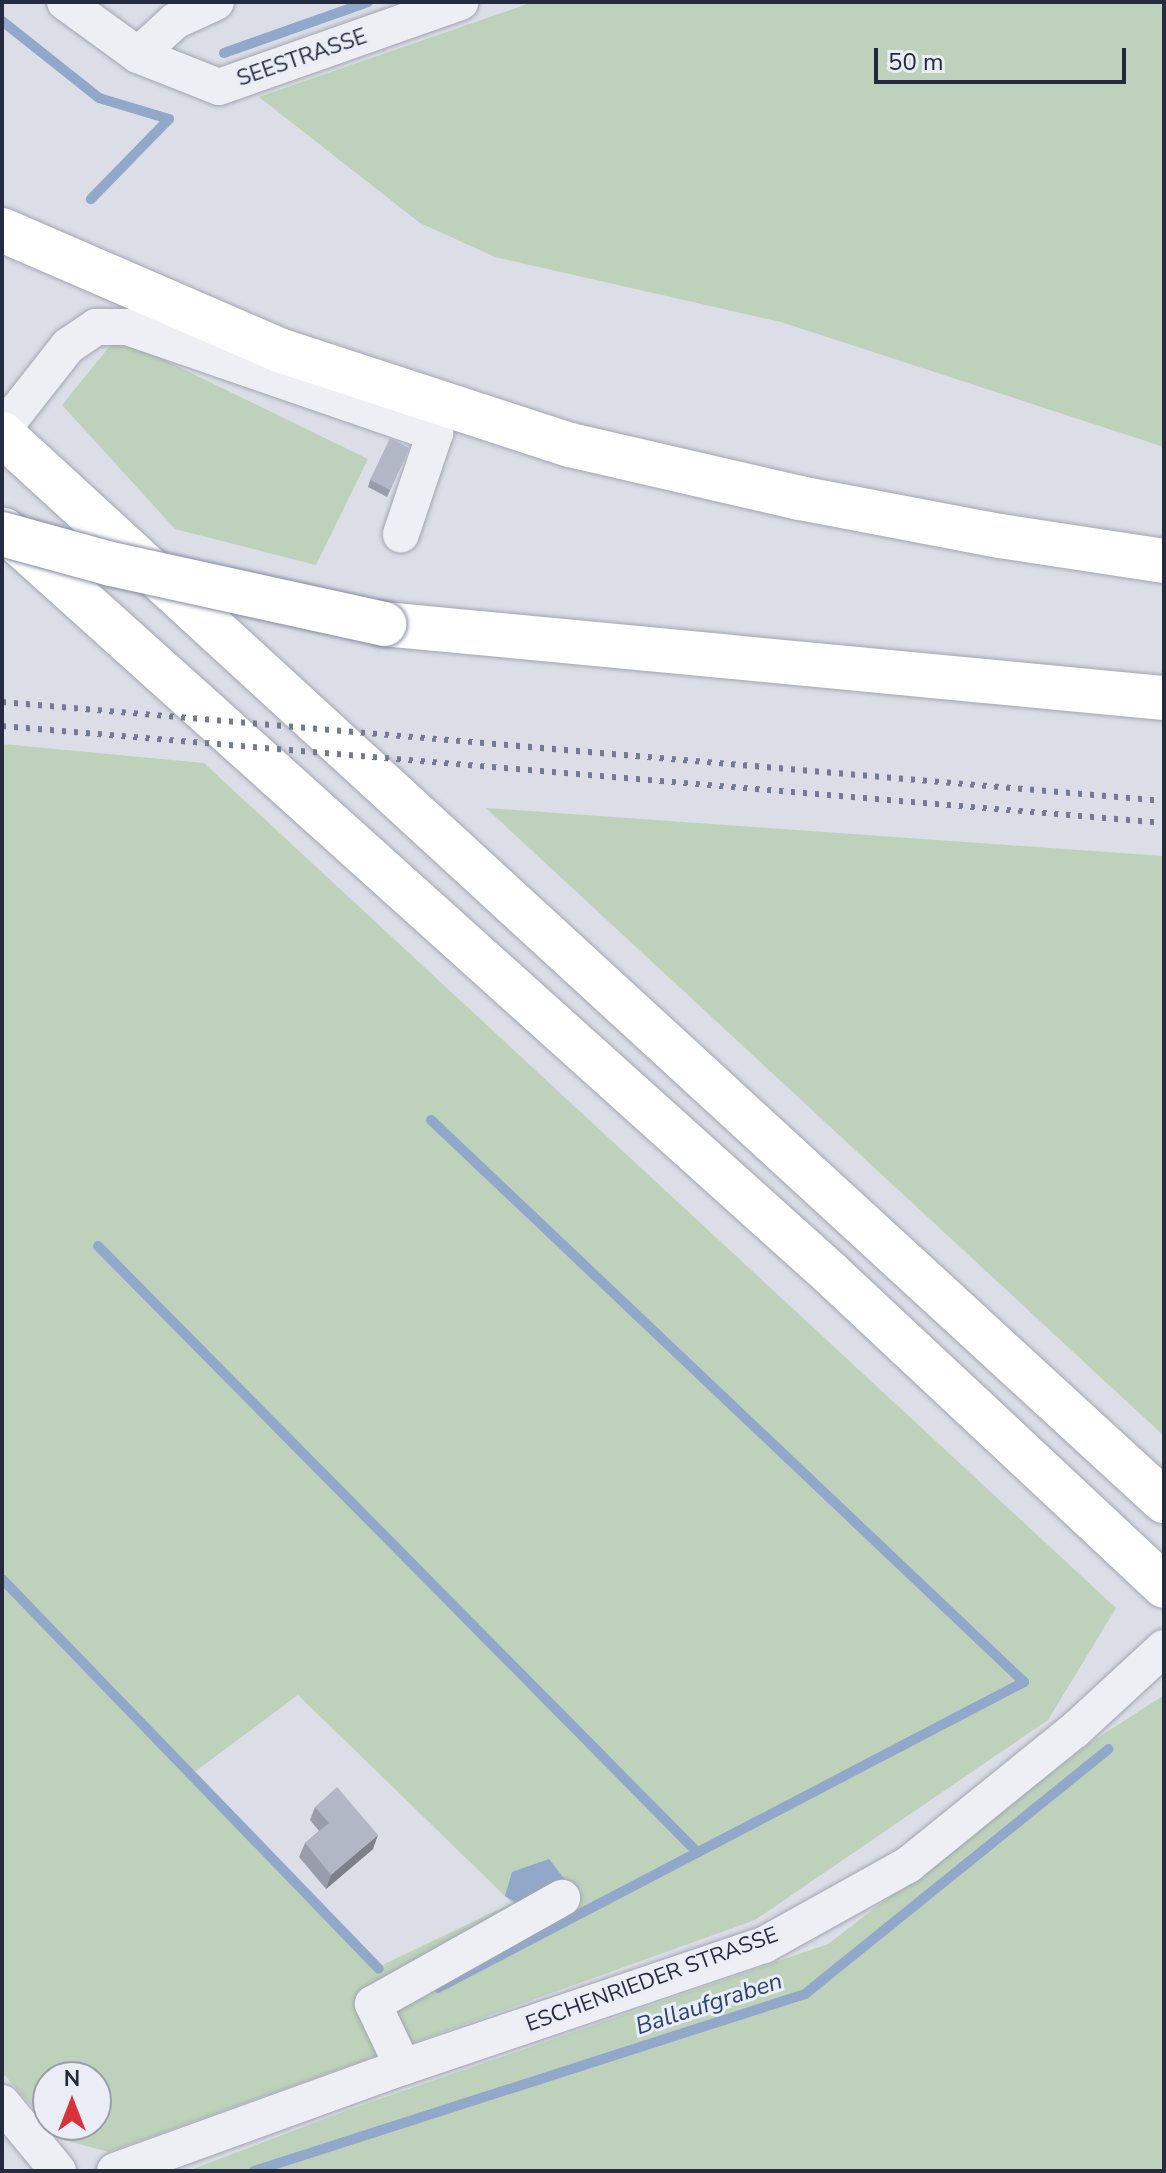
<!DOCTYPE html>
<style>
body{margin:0}
#map{position:relative;width:1166px;height:2173px;overflow:hidden;background:#dbdee7;font-family:"Nunito Sans",sans-serif}
div>[style]{position:absolute}
[style*='--x']{left:calc(var(--x)*1px);top:calc(var(--y)*1px);width:calc(var(--w)*1px);rotate:calc(var(--a)*1deg)}
.green>*{inset:0;background:#bed2bb}
.water>*{inset:0;background:#91a8cb}
.stream>*{height:10px;margin:-5px;padding:0 5px;transform-origin:5px;border-radius:5px;background:#91a8cb}
.roads{filter:drop-shadow(0 0 2px #a0a5b1) drop-shadow(0 0 2px #a0a5b1)}
.minor>*{height:36px;margin:-18px;padding:0 18px;transform-origin:18px;border-radius:18px;background:#eeeff5}
.highway>*{height:44px;margin:-22px;padding:0 22px;transform-origin:22px;border-radius:22px;background:#fff}
.rail>*{height:6px;margin-top:-3px;transform-origin:0;background:repeating-linear-gradient(90deg,#737b92 0 4px,transparent 0 12px)}
.bridges{filter:drop-shadow(0 0 2px #818a9f) drop-shadow(0 0 2px #818a9f)}
.highway-bridge>*{height:44px;margin:-22px;padding:0 22px;transform-origin:22px;border-radius:22px;background:#fff}
.wall>*{inset:0;background:#989da9}
.shaded-wall>*{inset:0;background:#7c8089}
.building>*{inset:0;background:#b1b7c4}
span{translate:-50% -50%;white-space:nowrap;text-align:center;line-height:1.15;-webkit-text-stroke:6px #eaedf5;paint-order:stroke}
.street-label{font-size:22px;color:#242b3e}
.water-label{font-size:24px;color:#2a4475;font-style:italic}
.frame{position:absolute;inset:0;border:4px solid #242b3e;pointer-events:none}
.north{position:absolute;left:32px;top:2061px;width:80px;height:80px;box-sizing:border-box;background:#eaedf5;border:2px solid #9b9fac;border-radius:50%;rotate:0deg;font-size:22px;font-weight:700;line-height:32px;text-align:center;color:#242b3e}
.north::after{content:'';display:block;margin:auto;width:28px;height:36px;background:#da313a;clip-path:polygon(50% 0,100% 100%,50% 72%,0 100%)}
.scale{position:absolute;left:874px;top:48px;width:252px;height:36px;box-sizing:border-box;border:4px solid #242b3e;border-top:0;padding-left:10px;font-size:24px;line-height:28px;white-space:nowrap;color:#242b3e;-webkit-text-stroke:6px #eaedf5;paint-order:stroke}
</style>
<div id="map">
<div class="green">
<i style="clip-path:polygon(533px 2px,1164px 2px,1164px 447px,781px 322px,495px 257px,420px 223px,259px 97px)"></i>
<i style="clip-path:polygon(117px 337px,368px 459px,316px 565px,175px 529px,62px 405px)"></i>
<i style="clip-path:polygon(evenodd,2px 744px,204px 763px,1116px 1608px,1048px 1720px,755px 1920px,109px 2152px,60px 2139px,48px 2125px,96px 2125px,96px 2077px,48px 2077px,48px 2125px,2px 2072px,2px 744px,298px 1695px,505px 1896px,512px 1903px,374px 1969px,193px 1773px,298px 1695px)"></i>
<i style="clip-path:polygon(486px 808px,1164px 856px,1164px 1436px)"></i>
<i style="clip-path:polygon(1164px 1695px,1164px 2171px,188px 2171px,348px 2110px,828px 1944px,1090px 1743px)"></i>
</div>
<div class="water">
<i style="clip-path:polygon(549px 1859px,566px 1881px,518px 1904px,505px 1896px,512px 1872px)"></i>
</div>
<div class="stream">
<i style="--x:2;--y:21;--w:124;--a:38.4"></i>
<i style="--x:99;--y:98;--w:73;--a:16.7"></i>
<i style="--x:169;--y:119;--w:112;--a:134.3"></i>
<i style="--x:224;--y:53;--w:153;--a:-19.5"></i>
<i style="--x:431;--y:1120;--w:817;--a:43.46"></i>
<i style="--x:1024;--y:1682;--w:661;--a:152.43"></i>
<i style="--x:98;--y:1246;--w:853;--a:45.33"></i>
<i style="--x:2;--y:1579;--w:542;--a:45.97"></i>
<i style="--x:254;--y:2171;--w:579;--a:-17.81"></i>
<i style="--x:805;--y:1994;--w:390;--a:-38.9"></i>
</div>
<div class="roads">
<div class="minor">
<i style="--x:65;--y:2;--w:90;--a:36"></i>
<i style="--x:138;--y:55;--w:87;--a:21.6"></i>
<i style="--x:219;--y:87;--w:256;--a:-19.4"></i>
<i style="--x:138;--y:55;--w:50;--a:-42.6"></i>
<i style="--x:175;--y:21;--w:45;--a:-24.9"></i>
<i style="--x:2;--y:430;--w:107;--a:-51.8"></i>
<i style="--x:68;--y:346;--w:34;--a:-34"></i>
<i style="--x:96;--y:327;--w:31;--a:0"></i>
<i style="--x:127;--y:327;--w:326;--a:19"></i>
<i style="--x:435;--y:433;--w:107;--a:108.6"></i>
<i style="--x:403;--y:2067;--w:70;--a:-115.5"></i>
<i style="--x:373;--y:2004;--w:217;--a:-29.3"></i>
<i style="--x:2;--y:2103;--w:88;--a:50.5"></i>
<i style="--x:115;--y:2171;--w:306;--a:-19.9"></i>
<i style="--x:403;--y:2067;--w:381;--a:-18.7"></i>
<i style="--x:764;--y:1945;--w:165;--a:-29.1"></i>
<i style="--x:908;--y:1865;--w:215;--a:-39"></i>
<i style="--x:1075;--y:1730;--w:121;--a:-42.7"></i>
</div>
<div class="highway">
<i style="--x:2;--y:230;--w:305;--a:23.4"></i>
<i style="--x:282;--y:351;--w:303;--a:18.1"></i>
<i style="--x:570;--y:445;--w:236;--a:13"></i>
<i style="--x:800;--y:498;--w:204;--a:10.8"></i>
<i style="--x:1000;--y:536;--w:166;--a:8.7"></i>
<i style="--x:2;--y:434;--w:1578;--a:42.56"></i>
<i style="--x:4;--y:530;--w:1111;--a:41.97"></i>
<i style="--x:830;--y:1273;--w:458;--a:43.1"></i>
<i style="--x:384;--y:624;--w:784;--a:5.42"></i>
</div>
</div>
<div class="rail">
<i style="--x:2;--y:702;--w:1166;--a:4.87"></i>
<i style="--x:2;--y:726;--w:1166;--a:4.77"></i>
</div>
<div class="bridges">
<div class="highway-bridge">
<i style="--x:2;--y:534;--w:113;--a:15.4"></i>
<i style="--x:111;--y:564;--w:280;--a:12.4"></i>
</div>
</div>
<div class="wall">
<i style="clip-path:polygon(409px 448px,387px 497px,368px 487px,370px 480px)"></i>
<i style="clip-path:polygon(315px 1807px,373px 1849px,326px 1889px,299px 1857px,305px 1843px,319px 1831px,310px 1820px)"></i>
</div>
<div class="shaded-wall">
<i style="clip-path:polygon(378px 1835px,373px 1849px,326px 1889px,331px 1875px)"></i>
</div>
<div class="building">
<i style="clip-path:polygon(390px 438px,409px 448px,390px 490px,370px 480px)"></i>
<i style="clip-path:polygon(337px 1787px,378px 1835px,331px 1875px,305px 1843px,329px 1823px,315px 1807px)"></i>
</div>
<div class="street-label">
<span style="left:302px;top:58px;rotate:-19deg">SEESTRASSE</span>
<span style="left:652px;top:1980px;rotate:-20deg">ESCHENRIEDER STRASSE</span>
</div>
<div class="water-label">
<span style="left:709px;top:2004px;rotate:-18deg">Ballaufgraben</span>
</div>
<div class="frame"></div>
<div class="north">N</div>
<div class="scale">50 m</div>
</div>
